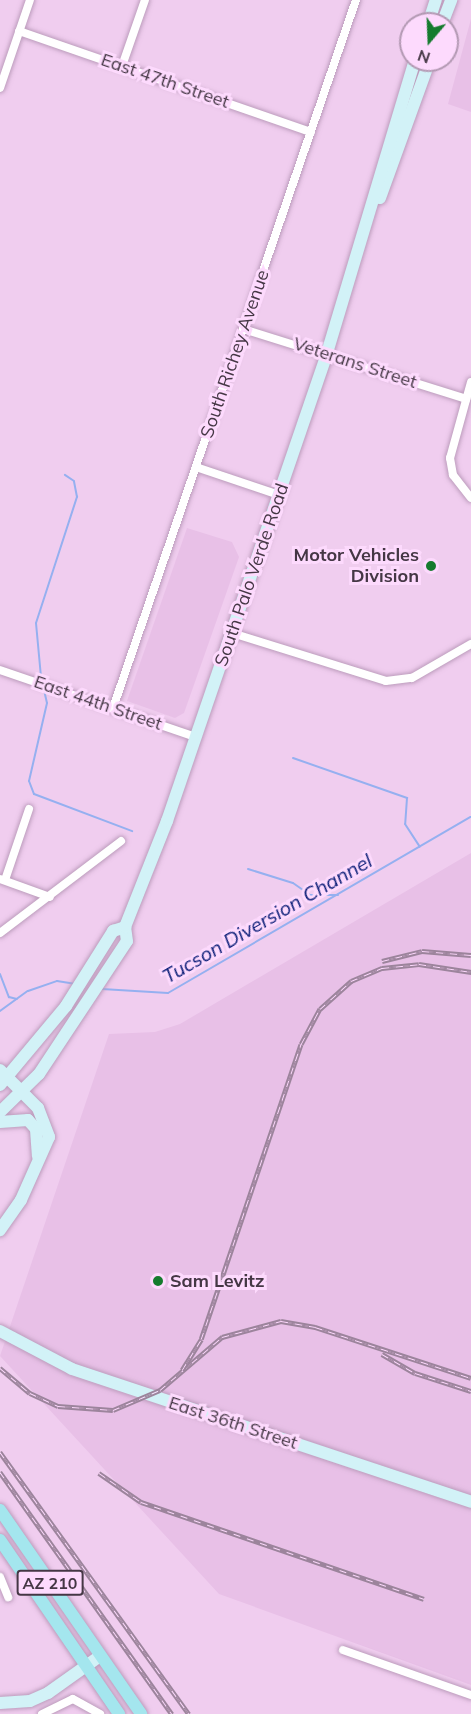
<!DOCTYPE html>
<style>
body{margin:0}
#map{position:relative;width:471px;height:1714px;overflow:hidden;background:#f0cdef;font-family:Mulish,sans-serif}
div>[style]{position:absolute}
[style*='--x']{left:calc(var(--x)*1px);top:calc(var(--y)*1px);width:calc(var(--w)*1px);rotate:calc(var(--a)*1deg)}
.built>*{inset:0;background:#e8c0e7}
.stream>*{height:2px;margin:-1px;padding:0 1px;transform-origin:1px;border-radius:1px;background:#95b0f0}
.roads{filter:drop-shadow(0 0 2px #bc9cbc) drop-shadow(0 0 2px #bc9cbc)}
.street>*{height:8px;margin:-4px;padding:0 4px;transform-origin:4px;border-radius:4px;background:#fff}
.secondary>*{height:12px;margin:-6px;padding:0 6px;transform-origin:6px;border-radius:6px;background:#d2f2f7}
.primary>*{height:12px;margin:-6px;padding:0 6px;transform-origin:6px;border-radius:6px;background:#a4e6ee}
.rail>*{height:4.5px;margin-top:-2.25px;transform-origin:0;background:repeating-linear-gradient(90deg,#fddafd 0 7px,#9c849c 0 14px);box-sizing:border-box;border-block:2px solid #9c849c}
.dots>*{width:16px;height:16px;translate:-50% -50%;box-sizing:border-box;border:3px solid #fddafd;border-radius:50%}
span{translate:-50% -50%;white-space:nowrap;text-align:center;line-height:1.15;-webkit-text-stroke:6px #fddafd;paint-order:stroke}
.shield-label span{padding:2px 4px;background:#fddafd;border:2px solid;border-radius:4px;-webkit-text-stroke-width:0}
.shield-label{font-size:16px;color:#453745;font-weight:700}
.street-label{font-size:18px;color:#453745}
.poi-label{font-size:18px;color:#453745;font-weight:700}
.right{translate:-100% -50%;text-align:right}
.left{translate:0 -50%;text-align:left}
.water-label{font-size:20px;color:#0e2079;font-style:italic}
.north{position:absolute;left:399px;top:12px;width:60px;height:60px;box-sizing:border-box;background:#fddafd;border:2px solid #b399b3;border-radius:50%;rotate:199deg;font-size:16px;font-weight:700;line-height:24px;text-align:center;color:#453745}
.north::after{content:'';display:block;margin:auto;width:21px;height:27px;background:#157b2e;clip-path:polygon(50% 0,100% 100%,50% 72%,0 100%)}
</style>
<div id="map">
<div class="built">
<i style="clip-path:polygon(471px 19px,471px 112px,448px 104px)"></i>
<i style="clip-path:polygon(187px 528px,232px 542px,239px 557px,184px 713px,175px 718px,127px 701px)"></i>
<i style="clip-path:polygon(471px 853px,471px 1685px,219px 1594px,0 1356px,109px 1034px,155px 1032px,180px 1024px)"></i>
</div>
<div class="stream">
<i style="--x:41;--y:677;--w:54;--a:-95.3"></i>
<i style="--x:36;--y:623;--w:133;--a:-72"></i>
<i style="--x:77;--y:497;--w:16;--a:-101"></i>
<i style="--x:74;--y:481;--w:11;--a:-146"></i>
<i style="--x:44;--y:690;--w:13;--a:77"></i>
<i style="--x:47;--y:703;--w:80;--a:103"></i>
<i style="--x:29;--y:781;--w:14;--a:69"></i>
<i style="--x:34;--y:794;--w:105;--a:20.7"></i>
<i style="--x:293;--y:758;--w:121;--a:19.3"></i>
<i style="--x:407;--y:798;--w:26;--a:94"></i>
<i style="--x:405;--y:824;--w:27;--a:57"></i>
<i style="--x:248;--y:869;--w:47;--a:17.3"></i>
<i style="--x:293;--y:883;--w:21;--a:35"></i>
<i style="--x:310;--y:895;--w:28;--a:0"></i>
<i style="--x:0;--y:974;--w:25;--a:69"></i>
<i style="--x:9;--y:997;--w:8;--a:14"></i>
<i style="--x:102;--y:989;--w:66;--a:3.5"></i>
<i style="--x:168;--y:993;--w:350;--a:-30.2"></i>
<i style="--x:0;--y:1011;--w:34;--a:-36"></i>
<i style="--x:28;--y:991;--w:31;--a:-19"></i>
<i style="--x:57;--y:981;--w:19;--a:9"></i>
</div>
<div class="roads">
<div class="street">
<i style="--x:19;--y:31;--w:309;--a:19.1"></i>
<i style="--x:122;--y:66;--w:70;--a:-70.8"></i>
<i style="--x:0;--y:88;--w:93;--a:-71.2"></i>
<i style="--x:243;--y:329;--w:234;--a:17.4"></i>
<i style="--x:471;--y:382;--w:79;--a:105.4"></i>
<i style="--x:450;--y:458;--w:17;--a:80"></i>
<i style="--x:453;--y:475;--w:29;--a:52"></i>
<i style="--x:196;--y:467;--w:88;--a:18.6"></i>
<i style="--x:232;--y:633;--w:161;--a:17.3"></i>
<i style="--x:386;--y:681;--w:26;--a:-7"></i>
<i style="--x:412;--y:678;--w:68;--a:-30"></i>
<i style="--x:0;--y:670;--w:207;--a:18.9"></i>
<i style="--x:113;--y:708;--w:749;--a:-71.06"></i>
<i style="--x:0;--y:879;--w:53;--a:19.8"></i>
<i style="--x:5;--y:880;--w:75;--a:-71.3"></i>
<i style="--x:0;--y:933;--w:152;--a:-37.2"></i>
<i style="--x:0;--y:1577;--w:22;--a:68"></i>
<i style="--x:343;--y:1650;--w:136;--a:19.4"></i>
<i style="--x:42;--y:1714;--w:34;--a:-26"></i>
<i style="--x:73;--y:1699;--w:31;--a:29"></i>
</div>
<div class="secondary">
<i style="--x:428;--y:24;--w:25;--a:-72"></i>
<i style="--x:442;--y:24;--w:26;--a:-69"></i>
<i style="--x:380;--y:198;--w:147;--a:-70.1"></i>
<i style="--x:0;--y:1070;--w:54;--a:45"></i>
<i style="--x:38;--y:1108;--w:31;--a:69"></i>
<i style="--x:49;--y:1137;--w:69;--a:114"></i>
<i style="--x:21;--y:1200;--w:37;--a:125"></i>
<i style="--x:0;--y:1085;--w:103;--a:-50.1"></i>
<i style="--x:66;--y:1006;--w:89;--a:-57.9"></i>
<i style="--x:113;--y:931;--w:13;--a:-18"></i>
<i style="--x:0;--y:1112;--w:54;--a:-44.3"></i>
<i style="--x:39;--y:1074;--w:159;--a:-56.5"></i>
<i style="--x:127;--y:941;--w:14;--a:-98"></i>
<i style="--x:125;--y:927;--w:114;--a:-68.4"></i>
<i style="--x:167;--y:821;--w:495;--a:-71.1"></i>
<i style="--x:327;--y:353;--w:306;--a:-73.3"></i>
<i style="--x:0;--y:1122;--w:28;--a:-4"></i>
<i style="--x:28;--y:1120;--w:12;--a:48"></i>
<i style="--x:36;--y:1129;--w:27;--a:86"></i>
<i style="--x:0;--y:1331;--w:81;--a:27.8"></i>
<i style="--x:72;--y:1369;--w:421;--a:18.4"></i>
<i style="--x:0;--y:1703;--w:30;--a:-4"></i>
<i style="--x:30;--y:1701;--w:20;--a:-24"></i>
<i style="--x:48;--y:1693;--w:64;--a:-35.4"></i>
</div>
<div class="primary">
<i style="--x:0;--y:1510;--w:248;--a:55.3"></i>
<i style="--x:0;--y:1540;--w:211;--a:55.6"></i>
</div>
</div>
<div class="rail">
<i style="--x:382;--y:961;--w:41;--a:-14"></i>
<i style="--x:422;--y:951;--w:49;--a:4.7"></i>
<i style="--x:382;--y:1354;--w:38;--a:30"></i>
<i style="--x:415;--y:1373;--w:59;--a:17.8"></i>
<i style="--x:0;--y:1368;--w:39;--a:40"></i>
<i style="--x:30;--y:1393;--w:31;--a:25"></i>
<i style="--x:58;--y:1406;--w:55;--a:4.2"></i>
<i style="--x:113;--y:1410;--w:51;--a:-23.1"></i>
<i style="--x:160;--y:1390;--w:82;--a:-40.5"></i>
<i style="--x:222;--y:1337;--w:61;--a:-15.2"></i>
<i style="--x:281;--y:1321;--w:35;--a:10"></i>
<i style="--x:315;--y:1327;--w:164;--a:18.1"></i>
<i style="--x:182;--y:1370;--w:36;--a:-58"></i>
<i style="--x:201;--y:1339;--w:311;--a:-71.3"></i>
<i style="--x:301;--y:1044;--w:40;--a:-62"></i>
<i style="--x:320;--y:1009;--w:42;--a:-42.1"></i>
<i style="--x:351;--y:981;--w:34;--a:-23"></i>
<i style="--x:382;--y:968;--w:37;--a:-6"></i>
<i style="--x:419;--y:964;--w:53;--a:8.7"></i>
<i style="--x:0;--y:1452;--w:323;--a:54.2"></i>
<i style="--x:0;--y:1472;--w:297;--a:54.6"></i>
<i style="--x:99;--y:1473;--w:51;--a:34.6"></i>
<i style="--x:141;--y:1502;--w:299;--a:18.9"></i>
</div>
<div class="dots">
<i style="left:431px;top:566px;background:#157b2e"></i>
<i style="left:158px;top:1281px;background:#157b2e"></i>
</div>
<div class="shield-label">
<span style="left:50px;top:1583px">AZ 210</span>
</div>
<div class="street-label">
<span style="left:165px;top:81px;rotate:19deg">East 47th Street</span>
<span style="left:235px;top:354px;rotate:-71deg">South Richey Avenue</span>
<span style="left:355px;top:363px;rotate:18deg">Veterans Street</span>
<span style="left:252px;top:575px;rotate:-71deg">South Palo Verde Road</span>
<span style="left:98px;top:703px;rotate:19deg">East 44th Street</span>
<span style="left:233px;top:1423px;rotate:18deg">East 36th Street</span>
</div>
<div class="poi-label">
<span class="right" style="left:419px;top:566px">Motor Vehicles<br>Division</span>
<span class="left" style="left:170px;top:1281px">Sam Levitz</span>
</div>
<div class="water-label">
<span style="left:267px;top:918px;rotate:-30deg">Tucson Diversion Channel</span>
</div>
<div class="north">N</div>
</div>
